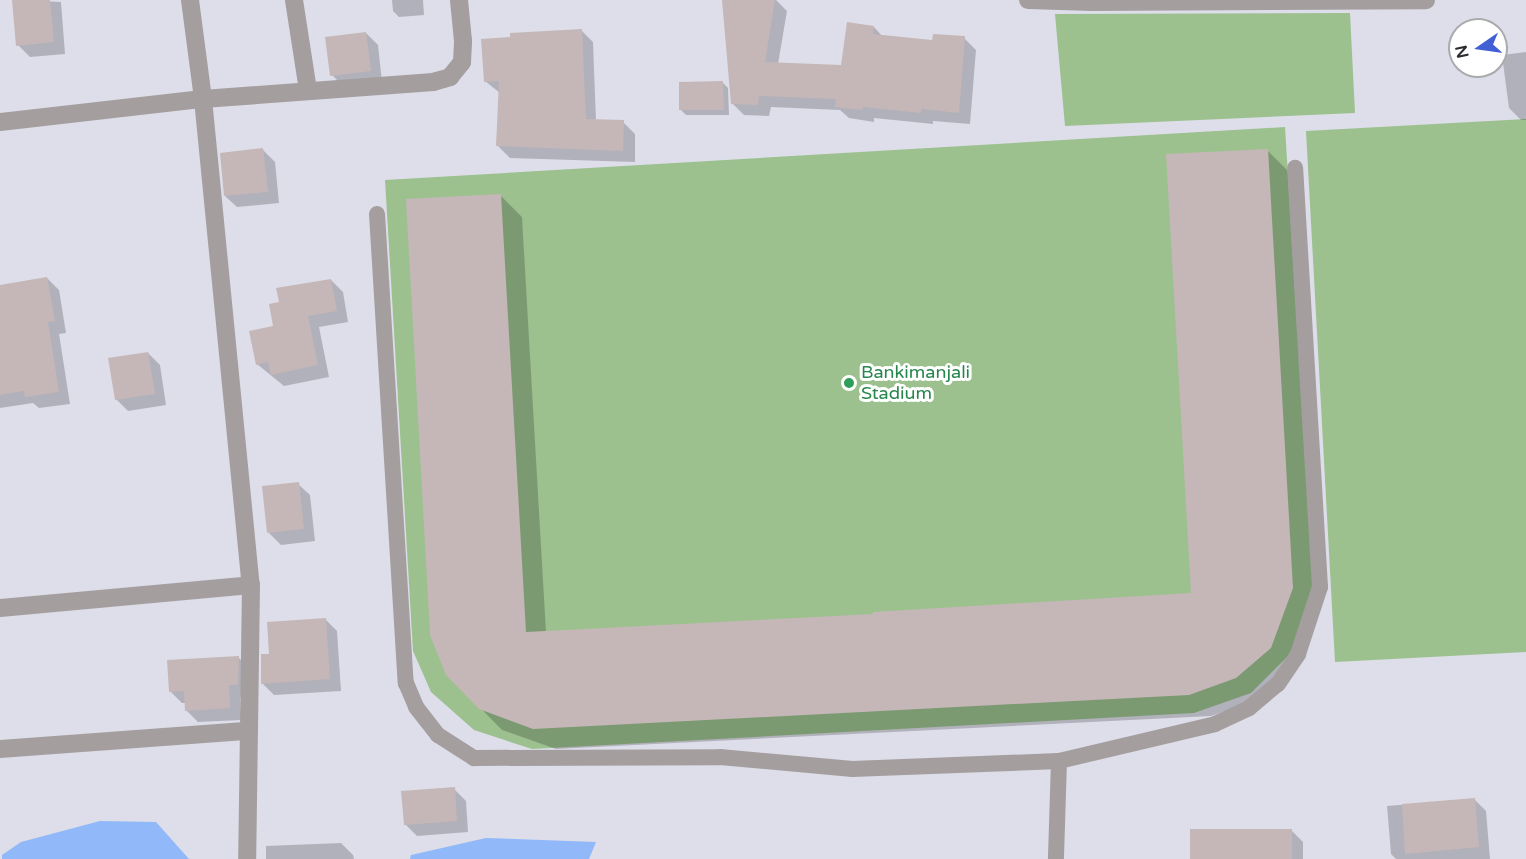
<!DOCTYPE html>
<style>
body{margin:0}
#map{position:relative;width:1526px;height:859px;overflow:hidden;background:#dddee9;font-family:"Varela Round",sans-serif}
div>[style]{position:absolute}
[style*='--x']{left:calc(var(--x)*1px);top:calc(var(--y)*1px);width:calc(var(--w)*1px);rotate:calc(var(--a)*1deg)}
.green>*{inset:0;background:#9cc18f}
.water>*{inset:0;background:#91b8f8}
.shadow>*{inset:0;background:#0003}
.building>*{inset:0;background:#c5b7b7}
.lane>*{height:16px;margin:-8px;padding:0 8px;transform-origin:8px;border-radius:8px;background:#a49e9f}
.street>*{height:18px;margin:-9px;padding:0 9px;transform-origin:9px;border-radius:9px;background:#a49e9f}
.dots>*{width:16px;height:16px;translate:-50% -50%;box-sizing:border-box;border:3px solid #fff;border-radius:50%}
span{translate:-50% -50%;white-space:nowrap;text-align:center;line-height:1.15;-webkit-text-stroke:6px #fff;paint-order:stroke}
.leisure-label{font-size:18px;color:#27864d}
.left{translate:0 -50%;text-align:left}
.north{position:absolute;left:1448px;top:18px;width:60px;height:60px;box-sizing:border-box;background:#fff;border:2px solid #aaabac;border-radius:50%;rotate:257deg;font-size:16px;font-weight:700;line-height:24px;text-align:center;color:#2b2c30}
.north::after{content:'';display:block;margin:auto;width:21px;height:27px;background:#4060d3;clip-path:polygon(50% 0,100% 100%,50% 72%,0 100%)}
</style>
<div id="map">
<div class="green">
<i style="clip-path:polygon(1350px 13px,1355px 113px,1065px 126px,1055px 14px)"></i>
<i style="clip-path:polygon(1526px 119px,1526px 652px,1335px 662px,1306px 131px)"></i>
<i style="clip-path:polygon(1285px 127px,1313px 585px,1291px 653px,1251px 693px,1194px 713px,532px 749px,474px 730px,431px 692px,413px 651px,385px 180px)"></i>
</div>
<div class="water">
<i style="clip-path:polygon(100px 821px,156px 822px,189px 859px,2px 859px,2px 855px,21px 842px)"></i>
<i style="clip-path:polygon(486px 838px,596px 842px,589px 859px,410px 859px,411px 855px)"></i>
</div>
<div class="shadow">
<i style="clip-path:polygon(14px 0,61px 2px,65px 54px,30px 57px,18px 45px)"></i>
<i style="clip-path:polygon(392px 0,423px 0,424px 15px,399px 17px,393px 11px)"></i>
<i style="clip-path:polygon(723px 0,776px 0,787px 11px,778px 64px,842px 66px,874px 27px,883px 37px,934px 42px,964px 38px,976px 50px,970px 124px,933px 121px,933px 124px,874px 118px,874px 122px,849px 118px,840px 110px,771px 107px,769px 116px,744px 115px,732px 103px)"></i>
<i style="clip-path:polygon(581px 30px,593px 42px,596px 121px,623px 122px,635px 134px,635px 162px,510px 158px,498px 146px,500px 93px,485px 81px)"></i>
<i style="clip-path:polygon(366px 33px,378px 45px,382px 82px,344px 87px,332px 75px)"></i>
<i style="clip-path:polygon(1526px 52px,1526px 120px,1521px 120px,1509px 108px,1502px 55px)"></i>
<i style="clip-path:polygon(722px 82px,728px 88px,729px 115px,686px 115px,681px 110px)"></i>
<i style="clip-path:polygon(263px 150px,275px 162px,279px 203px,237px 207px,225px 196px)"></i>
<i style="clip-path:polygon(1267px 150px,1289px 172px,1314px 610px,1292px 669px,1258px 699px,1211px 716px,556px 749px,502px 730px,447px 674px,501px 196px,522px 217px,546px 632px,875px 615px,1193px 594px)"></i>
<i style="clip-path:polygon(47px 278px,59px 290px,66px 333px,59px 334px,70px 404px,39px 408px,33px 403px,0 408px,0 286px)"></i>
<i style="clip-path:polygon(331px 280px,343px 292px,348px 322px,319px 327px,329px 377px,284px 386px,257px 364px,275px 327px,280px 304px)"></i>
<i style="clip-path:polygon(148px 353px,160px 365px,166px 405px,128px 411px,116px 399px)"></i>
<i style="clip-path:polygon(298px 484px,310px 495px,315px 541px,281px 545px,269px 533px)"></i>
<i style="clip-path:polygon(326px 620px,337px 631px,341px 691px,274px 695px,262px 683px,270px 655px)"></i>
<i style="clip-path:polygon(238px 657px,250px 669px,250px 696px,240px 697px,241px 720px,198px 722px,187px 711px,186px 703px,182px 703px,170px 691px)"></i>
<i style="clip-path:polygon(454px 789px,466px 801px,468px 832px,417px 836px,405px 824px)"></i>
<i style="clip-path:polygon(1474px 799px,1486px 811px,1490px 859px,1396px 859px,1391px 854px,1387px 806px)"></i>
<i style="clip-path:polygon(1291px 830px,1303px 842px,1303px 859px,1192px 859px)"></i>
<i style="clip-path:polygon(341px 843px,353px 855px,354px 859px,266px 859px,266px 846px)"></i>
</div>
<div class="building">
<i style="clip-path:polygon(12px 0,50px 0,54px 42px,16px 46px)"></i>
<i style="clip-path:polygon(722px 0,775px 0,765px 62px,841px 65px,847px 22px,874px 26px,873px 34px,932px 40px,933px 34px,965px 36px,959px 113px,922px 109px,921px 113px,863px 107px,862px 110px,835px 107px,836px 99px,759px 96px,758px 105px,731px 104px)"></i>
<i style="clip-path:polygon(582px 29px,586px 119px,624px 120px,623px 151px,496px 146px,499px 81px,484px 82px,481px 39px,510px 37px,510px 33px)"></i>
<i style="clip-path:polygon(366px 32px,371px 71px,330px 76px,325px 37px)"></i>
<i style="clip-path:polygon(723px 81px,724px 110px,679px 110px,679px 82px)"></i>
<i style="clip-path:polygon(263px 148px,268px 192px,224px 196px,220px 153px)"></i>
<i style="clip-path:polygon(1268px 149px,1293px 588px,1271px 648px,1236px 678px,1189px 695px,533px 729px,479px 709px,446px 675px,430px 635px,406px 199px,501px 194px,526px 632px,873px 614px,873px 612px,1191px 593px,1166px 154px)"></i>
<i style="clip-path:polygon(47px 277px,55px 321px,48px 322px,59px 392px,25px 397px,24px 391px,0 395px,0 285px)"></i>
<i style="clip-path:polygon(331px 279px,337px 311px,308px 316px,318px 365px,271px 375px,268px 362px,256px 365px,249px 331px,273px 326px,269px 304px,279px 302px,276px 288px)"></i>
<i style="clip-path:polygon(148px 352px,155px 394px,115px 400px,108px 358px)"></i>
<i style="clip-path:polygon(299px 482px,304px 529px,267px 533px,262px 486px)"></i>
<i style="clip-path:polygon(326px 618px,330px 679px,261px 684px,261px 654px,269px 654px,267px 622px)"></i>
<i style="clip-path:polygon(239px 656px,238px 685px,229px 685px,230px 708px,185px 711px,184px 691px,169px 692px,167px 660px)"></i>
<i style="clip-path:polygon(455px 787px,457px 821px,404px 825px,401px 791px)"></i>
<i style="clip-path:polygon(1475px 798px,1479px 847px,1405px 854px,1402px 804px)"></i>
<i style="clip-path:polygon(1190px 829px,1292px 829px,1292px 859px,1190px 859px)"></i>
</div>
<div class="lane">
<i style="--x:377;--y:214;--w:470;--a:86.5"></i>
<i style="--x:406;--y:683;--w:26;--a:67"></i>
<i style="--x:416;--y:707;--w:36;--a:52"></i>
<i style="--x:438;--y:735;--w:43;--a:32.6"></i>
<i style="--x:474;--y:758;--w:246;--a:-0.2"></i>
<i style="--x:720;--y:757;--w:133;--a:5.2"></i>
<i style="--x:852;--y:769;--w:207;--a:-2.2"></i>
<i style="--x:1059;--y:761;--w:98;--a:91.8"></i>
<i style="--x:1059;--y:761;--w:160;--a:-13.3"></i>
<i style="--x:1215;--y:724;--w:38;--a:-25"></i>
<i style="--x:1249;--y:708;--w:38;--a:-40"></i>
<i style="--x:1278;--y:684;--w:36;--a:-56"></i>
<i style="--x:1298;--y:654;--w:71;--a:-71.8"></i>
<i style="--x:1320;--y:587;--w:420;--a:-93.4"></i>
</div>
<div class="street">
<i style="--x:190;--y:0;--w:100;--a:82.5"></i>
<i style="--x:203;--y:99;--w:231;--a:-4.2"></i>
<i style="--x:433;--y:82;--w:18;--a:-16"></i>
<i style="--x:450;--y:77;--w:19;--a:-51"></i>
<i style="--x:462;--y:62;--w:21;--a:-87"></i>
<i style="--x:463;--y:41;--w:41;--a:-95.6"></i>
<i style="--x:294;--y:0;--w:91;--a:81.2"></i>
<i style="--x:1028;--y:0;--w:64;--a:1.8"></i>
<i style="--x:1092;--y:2;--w:334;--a:-0.3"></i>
<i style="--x:0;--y:122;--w:204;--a:-6.5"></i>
<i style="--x:203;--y:99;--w:488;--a:84.4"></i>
<i style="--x:251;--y:585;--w:274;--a:90.8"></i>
<i style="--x:0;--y:608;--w:252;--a:-5.2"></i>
<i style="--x:0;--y:749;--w:249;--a:-4.2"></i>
</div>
<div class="dots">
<i style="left:849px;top:383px;background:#2e9e5b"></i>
</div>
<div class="leisure-label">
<span class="left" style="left:861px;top:383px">Bankimanjali<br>Stadium</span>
</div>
<div class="north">N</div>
</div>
